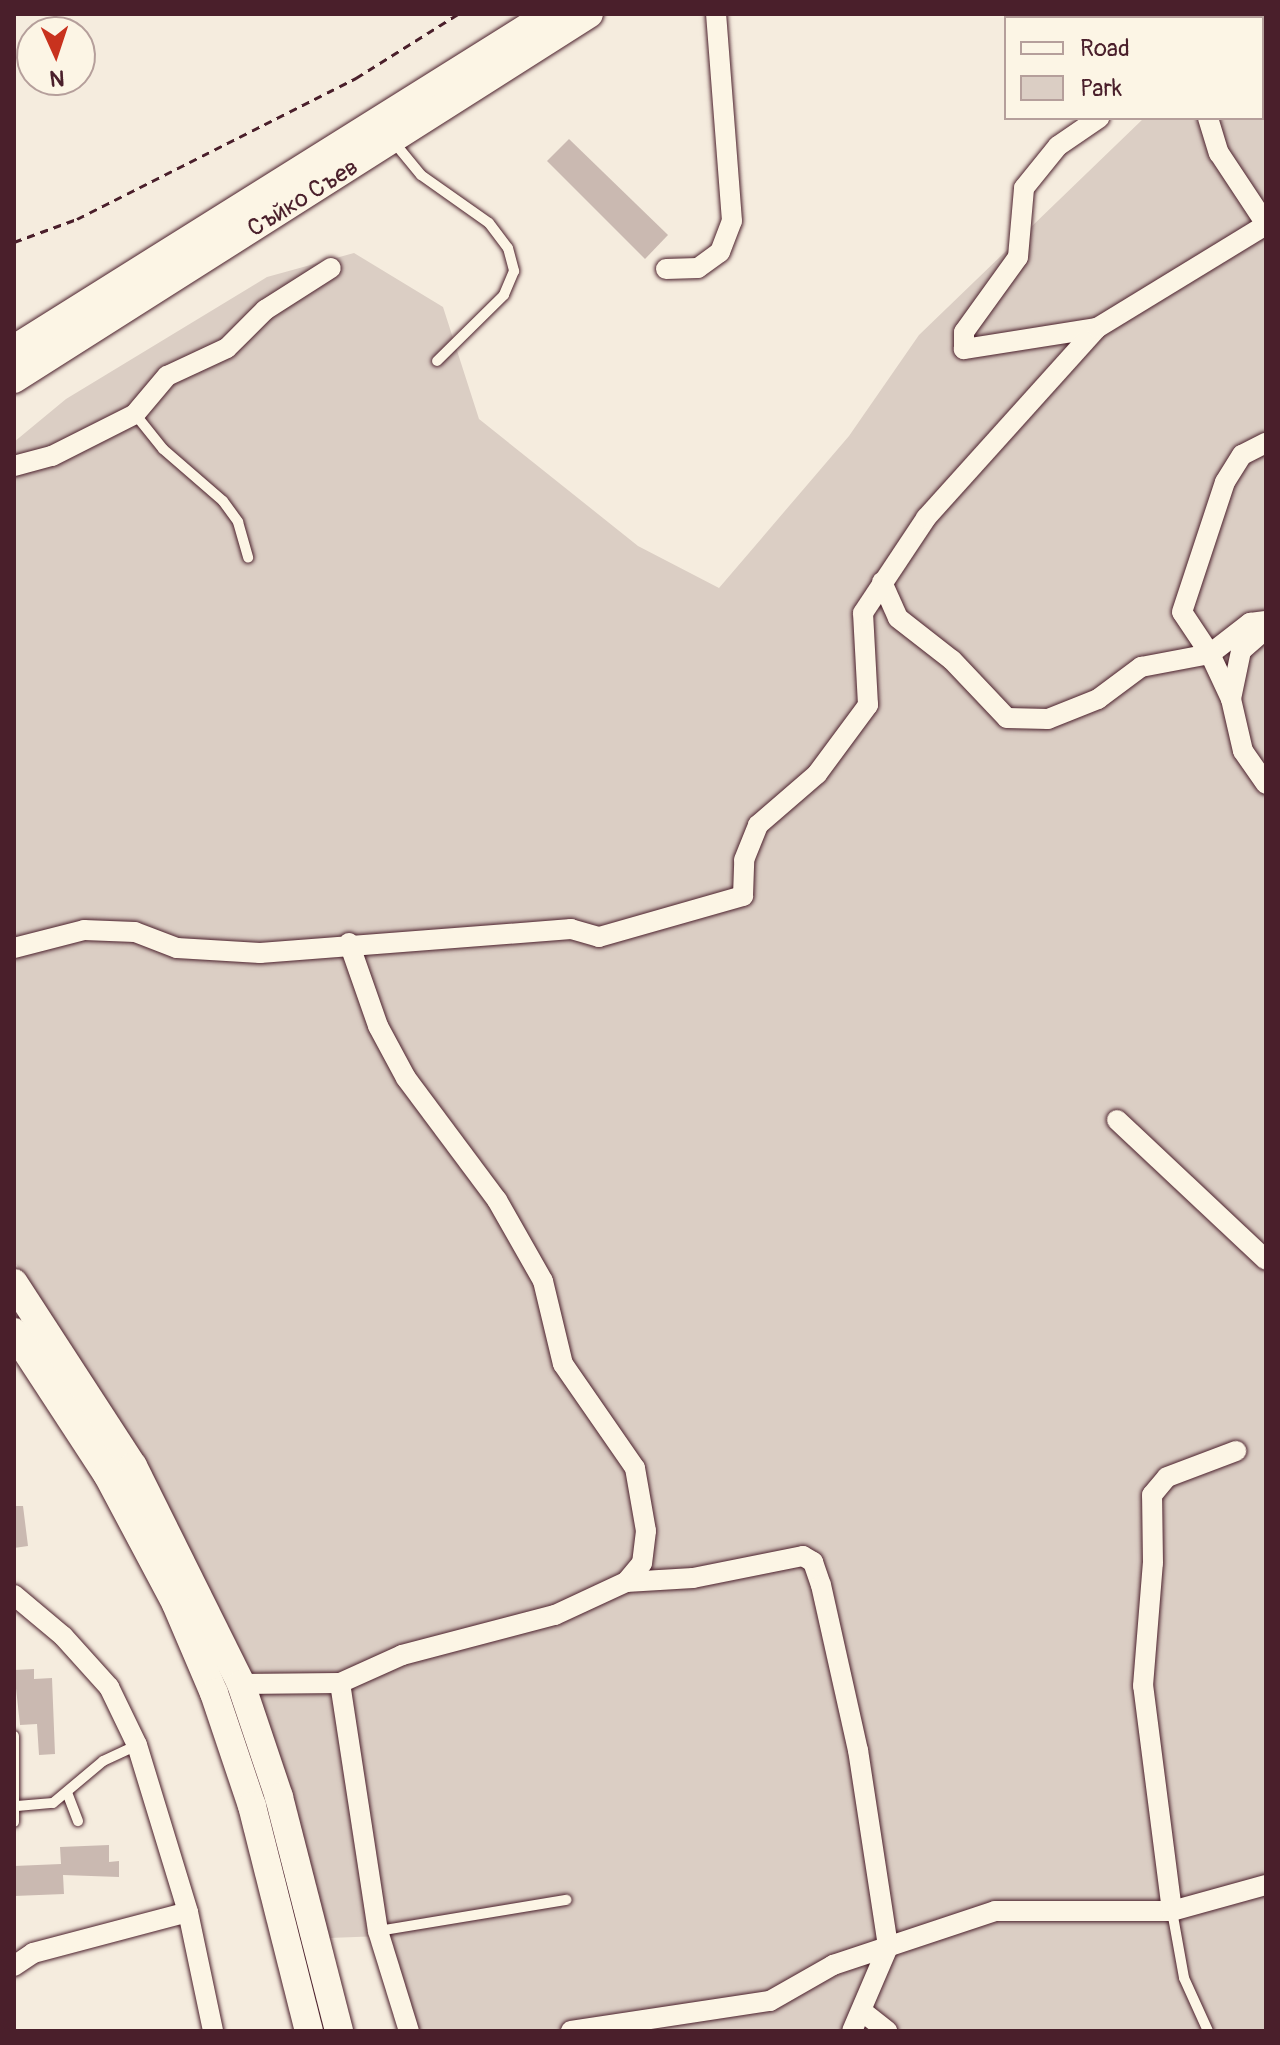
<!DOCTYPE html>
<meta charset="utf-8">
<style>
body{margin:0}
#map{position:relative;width:1280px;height:2045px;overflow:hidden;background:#f5ecde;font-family:Pangolin,sans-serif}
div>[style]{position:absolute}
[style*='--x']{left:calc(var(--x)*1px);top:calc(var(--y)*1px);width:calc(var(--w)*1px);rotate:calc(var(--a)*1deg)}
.green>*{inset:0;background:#dbcec4}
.building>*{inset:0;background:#cab9b1}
.path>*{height:3px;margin-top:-1.5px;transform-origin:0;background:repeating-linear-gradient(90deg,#4a1f2b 0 8px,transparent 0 14px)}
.roads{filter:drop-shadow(0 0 2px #4a1f2b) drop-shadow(0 0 2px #4a1f2b)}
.lane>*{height:10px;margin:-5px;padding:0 5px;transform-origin:5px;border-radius:5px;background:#fcf5e5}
.street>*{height:20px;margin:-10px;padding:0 10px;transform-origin:10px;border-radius:10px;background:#fcf5e5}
.secondary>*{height:28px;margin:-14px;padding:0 14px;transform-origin:14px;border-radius:14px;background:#fcf5e5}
span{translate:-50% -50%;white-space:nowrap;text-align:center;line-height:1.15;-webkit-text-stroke:6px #fcf5e5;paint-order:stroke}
.street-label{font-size:24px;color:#4a1f2b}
.frame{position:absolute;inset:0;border:16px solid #4a1f2b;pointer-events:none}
.legend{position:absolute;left:1004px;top:16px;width:260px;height:104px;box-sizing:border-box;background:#fcf5e5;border:2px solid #b59f9b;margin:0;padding:10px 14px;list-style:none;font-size:24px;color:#4a1f2b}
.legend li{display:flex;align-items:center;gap:16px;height:40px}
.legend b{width:40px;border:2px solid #b59f9b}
.north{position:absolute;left:16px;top:16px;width:80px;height:80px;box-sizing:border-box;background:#fcf5e5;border:2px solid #b59f9b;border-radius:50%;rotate:177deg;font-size:22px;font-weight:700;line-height:32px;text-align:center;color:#4a1f2b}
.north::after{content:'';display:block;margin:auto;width:28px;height:36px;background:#c8321e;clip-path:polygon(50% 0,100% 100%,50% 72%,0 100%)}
</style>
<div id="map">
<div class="green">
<i style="clip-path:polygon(1220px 14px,1266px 14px,1266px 2031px,412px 2031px,382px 1936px,329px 1938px,290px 1801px,32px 1285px,14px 1262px,14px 442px,66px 399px,267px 277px,354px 253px,443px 307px,479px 419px,638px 546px,719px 588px,849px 436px,919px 335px,1144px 118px,1262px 118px,1262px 18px,1220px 18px)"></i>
</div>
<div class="building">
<i style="clip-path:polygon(569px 139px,668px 235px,645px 259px,547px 161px)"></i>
<i style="clip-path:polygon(14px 1506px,23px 1506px,28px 1546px,14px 1548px)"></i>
<i style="clip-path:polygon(34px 1669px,34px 1679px,52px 1678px,55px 1754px,39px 1755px,37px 1724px,20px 1725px,14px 1670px)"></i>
<i style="clip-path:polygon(109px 1845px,109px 1862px,119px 1861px,119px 1877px,63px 1875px,64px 1894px,14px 1896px,14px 1866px,61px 1864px,60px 1847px)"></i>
</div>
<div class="path">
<i style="--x:14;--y:242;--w:67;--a:-20.1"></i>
<i style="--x:77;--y:219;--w:313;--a:-26.8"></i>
<i style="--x:356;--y:78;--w:120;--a:-32.1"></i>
</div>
<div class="roads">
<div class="lane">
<i style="--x:393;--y:141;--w:44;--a:50.5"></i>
<i style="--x:421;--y:175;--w:83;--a:35.2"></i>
<i style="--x:489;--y:223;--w:31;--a:53"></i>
<i style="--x:508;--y:248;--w:24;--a:75"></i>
<i style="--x:514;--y:271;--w:26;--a:113"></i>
<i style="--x:504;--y:295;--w:94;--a:135.4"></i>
<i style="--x:135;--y:414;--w:45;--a:51.3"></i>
<i style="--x:163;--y:449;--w:79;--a:40.9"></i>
<i style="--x:223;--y:501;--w:26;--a:54"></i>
<i style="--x:238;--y:522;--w:37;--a:74"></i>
<i style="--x:14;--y:1736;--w:86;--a:90"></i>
<i style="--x:68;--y:1795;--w:28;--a:69"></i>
<i style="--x:17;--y:1806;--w:36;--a:-5"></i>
<i style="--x:53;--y:1803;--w:65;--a:-40"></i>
<i style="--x:103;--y:1761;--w:38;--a:-25"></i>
<i style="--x:1172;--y:1911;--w:68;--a:79.8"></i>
<i style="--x:1184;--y:1978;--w:58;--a:65.6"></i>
<i style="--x:378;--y:1931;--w:191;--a:-9.4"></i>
</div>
<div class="street">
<i style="--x:1219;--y:18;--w:4;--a:-63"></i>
<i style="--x:1208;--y:118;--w:37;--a:73"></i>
<i style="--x:1219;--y:153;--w:85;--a:56.5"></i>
<i style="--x:666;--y:269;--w:32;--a:-2"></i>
<i style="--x:698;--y:268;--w:27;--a:-36"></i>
<i style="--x:720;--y:252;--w:33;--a:-69"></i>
<i style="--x:732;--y:221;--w:208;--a:-94.4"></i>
<i style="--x:1097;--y:328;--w:135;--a:171"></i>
<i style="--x:964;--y:349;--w:17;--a:-90"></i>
<i style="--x:964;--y:332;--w:92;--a:-54.2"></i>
<i style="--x:1018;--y:257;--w:69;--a:-85"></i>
<i style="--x:1024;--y:188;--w:54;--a:-51"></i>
<i style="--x:1058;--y:146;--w:50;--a:-34.3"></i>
<i style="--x:14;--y:466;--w:39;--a:-15"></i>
<i style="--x:52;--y:456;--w:93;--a:-26.8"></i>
<i style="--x:135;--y:414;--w:50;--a:-49.9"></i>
<i style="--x:167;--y:376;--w:66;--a:-25"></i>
<i style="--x:227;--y:348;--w:54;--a:-45"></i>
<i style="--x:265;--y:310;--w:78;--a:-32.5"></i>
<i style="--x:882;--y:582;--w:39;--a:66"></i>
<i style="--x:898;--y:618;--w:68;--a:37.9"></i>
<i style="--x:952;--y:660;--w:80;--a:46.5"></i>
<i style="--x:1007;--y:718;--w:41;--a:1.4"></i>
<i style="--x:1048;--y:719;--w:54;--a:-21.8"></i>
<i style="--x:1098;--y:699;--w:54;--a:-36.7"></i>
<i style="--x:1141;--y:667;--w:70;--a:-10.7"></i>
<i style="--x:1210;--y:654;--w:51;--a:-37.8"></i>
<i style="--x:1250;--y:623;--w:16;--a:-7"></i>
<i style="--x:1266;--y:629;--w:33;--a:139"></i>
<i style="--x:1241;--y:651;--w:49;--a:101.8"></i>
<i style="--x:1231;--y:699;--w:53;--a:77"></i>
<i style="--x:1243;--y:751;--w:40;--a:55.1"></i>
<i style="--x:1231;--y:699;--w:50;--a:-115"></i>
<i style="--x:1210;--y:654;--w:50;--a:-123.7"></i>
<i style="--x:1182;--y:612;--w:137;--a:-71.7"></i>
<i style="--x:1225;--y:482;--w:32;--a:-58"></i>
<i style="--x:1242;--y:455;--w:27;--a:-27"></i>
<i style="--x:349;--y:943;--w:88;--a:70.7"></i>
<i style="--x:378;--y:1026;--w:59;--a:61.7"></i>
<i style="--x:406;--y:1078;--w:152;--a:53.3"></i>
<i style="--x:497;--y:1200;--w:93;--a:60.4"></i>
<i style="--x:543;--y:1281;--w:85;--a:76.5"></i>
<i style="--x:563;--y:1364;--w:126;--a:55.3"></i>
<i style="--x:635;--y:1468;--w:64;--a:80.1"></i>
<i style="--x:646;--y:1531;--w:32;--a:97"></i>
<i style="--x:642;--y:1563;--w:25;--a:130"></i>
<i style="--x:14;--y:948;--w:72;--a:-14.4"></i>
<i style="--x:84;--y:930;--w:51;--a:2.2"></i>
<i style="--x:135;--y:932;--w:45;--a:20.9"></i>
<i style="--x:177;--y:948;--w:83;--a:3.4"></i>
<i style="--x:260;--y:953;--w:312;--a:-4.4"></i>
<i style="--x:571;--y:929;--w:29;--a:16"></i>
<i style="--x:599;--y:937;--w:150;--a:-15.9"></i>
<i style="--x:743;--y:896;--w:36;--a:-88"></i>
<i style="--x:744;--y:860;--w:38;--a:-68"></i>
<i style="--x:758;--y:825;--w:78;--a:-40.8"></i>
<i style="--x:817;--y:774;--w:86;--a:-53.5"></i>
<i style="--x:868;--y:705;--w:92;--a:-93.1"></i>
<i style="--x:863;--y:613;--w:114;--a:-56.4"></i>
<i style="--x:926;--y:518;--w:256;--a:-48"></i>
<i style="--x:1097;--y:328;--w:198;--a:-31.4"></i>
<i style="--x:1117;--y:1120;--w:204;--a:43.2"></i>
<i style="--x:14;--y:1595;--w:64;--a:39.9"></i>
<i style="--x:63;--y:1636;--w:69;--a:48"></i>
<i style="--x:109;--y:1687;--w:64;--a:64.2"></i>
<i style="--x:137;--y:1745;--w:175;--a:73"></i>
<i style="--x:188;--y:1912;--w:122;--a:78.1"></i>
<i style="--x:340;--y:1683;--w:251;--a:81.3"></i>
<i style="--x:378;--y:1931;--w:105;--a:72.8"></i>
<i style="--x:241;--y:1684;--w:99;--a:-0.6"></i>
<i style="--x:340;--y:1683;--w:68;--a:-24.3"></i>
<i style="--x:402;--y:1655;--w:158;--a:-14.7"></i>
<i style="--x:555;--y:1615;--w:78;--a:-24.9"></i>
<i style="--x:626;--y:1582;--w:67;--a:-3.4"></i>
<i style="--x:693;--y:1578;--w:112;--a:-11.3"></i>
<i style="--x:803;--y:1556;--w:12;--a:31"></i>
<i style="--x:813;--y:1562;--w:24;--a:71"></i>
<i style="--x:821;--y:1585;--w:169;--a:77.4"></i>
<i style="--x:858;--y:1750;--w:199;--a:81.3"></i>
<i style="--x:888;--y:1947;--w:91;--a:113.2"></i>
<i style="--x:1172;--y:1911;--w:227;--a:-97.3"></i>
<i style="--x:1143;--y:1686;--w:123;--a:-85.4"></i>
<i style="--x:1153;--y:1563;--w:68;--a:-90.8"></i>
<i style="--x:1152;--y:1495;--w:23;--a:-50"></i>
<i style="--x:1167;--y:1477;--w:74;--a:-20.6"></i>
<i style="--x:14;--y:1966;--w:23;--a:-34"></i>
<i style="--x:33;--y:1953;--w:160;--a:-14.8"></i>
<i style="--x:863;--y:2012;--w:31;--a:38"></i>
<i style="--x:571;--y:2031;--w:201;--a:-8.6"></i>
<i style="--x:770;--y:2001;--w:73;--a:-29.7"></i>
<i style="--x:833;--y:1965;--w:171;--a:-18.4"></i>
<i style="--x:995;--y:1911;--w:177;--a:0"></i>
<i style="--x:1172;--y:1911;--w:98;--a:-15.5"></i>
</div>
<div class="secondary">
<i style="--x:14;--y:349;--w:631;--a:-32.05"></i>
<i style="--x:14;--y:379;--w:681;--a:-32.41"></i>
<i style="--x:14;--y:1283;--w:218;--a:57"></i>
<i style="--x:133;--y:1466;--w:243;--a:63.6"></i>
<i style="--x:241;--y:1684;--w:119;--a:71.4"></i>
<i style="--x:279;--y:1797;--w:242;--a:75.6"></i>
<i style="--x:14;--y:1332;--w:170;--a:56.8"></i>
<i style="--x:107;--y:1474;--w:147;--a:62"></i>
<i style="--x:176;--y:1604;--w:97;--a:66.9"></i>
<i style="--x:214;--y:1693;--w:119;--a:71.4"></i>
<i style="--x:252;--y:1806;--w:232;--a:75.8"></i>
</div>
</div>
<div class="street-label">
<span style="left:303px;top:198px;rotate:-32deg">Съйко Съев</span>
</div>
<div class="frame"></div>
<ul class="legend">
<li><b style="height:10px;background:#fcf5e5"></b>Road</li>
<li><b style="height:22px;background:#dbcec4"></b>Park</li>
</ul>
<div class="north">N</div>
</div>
